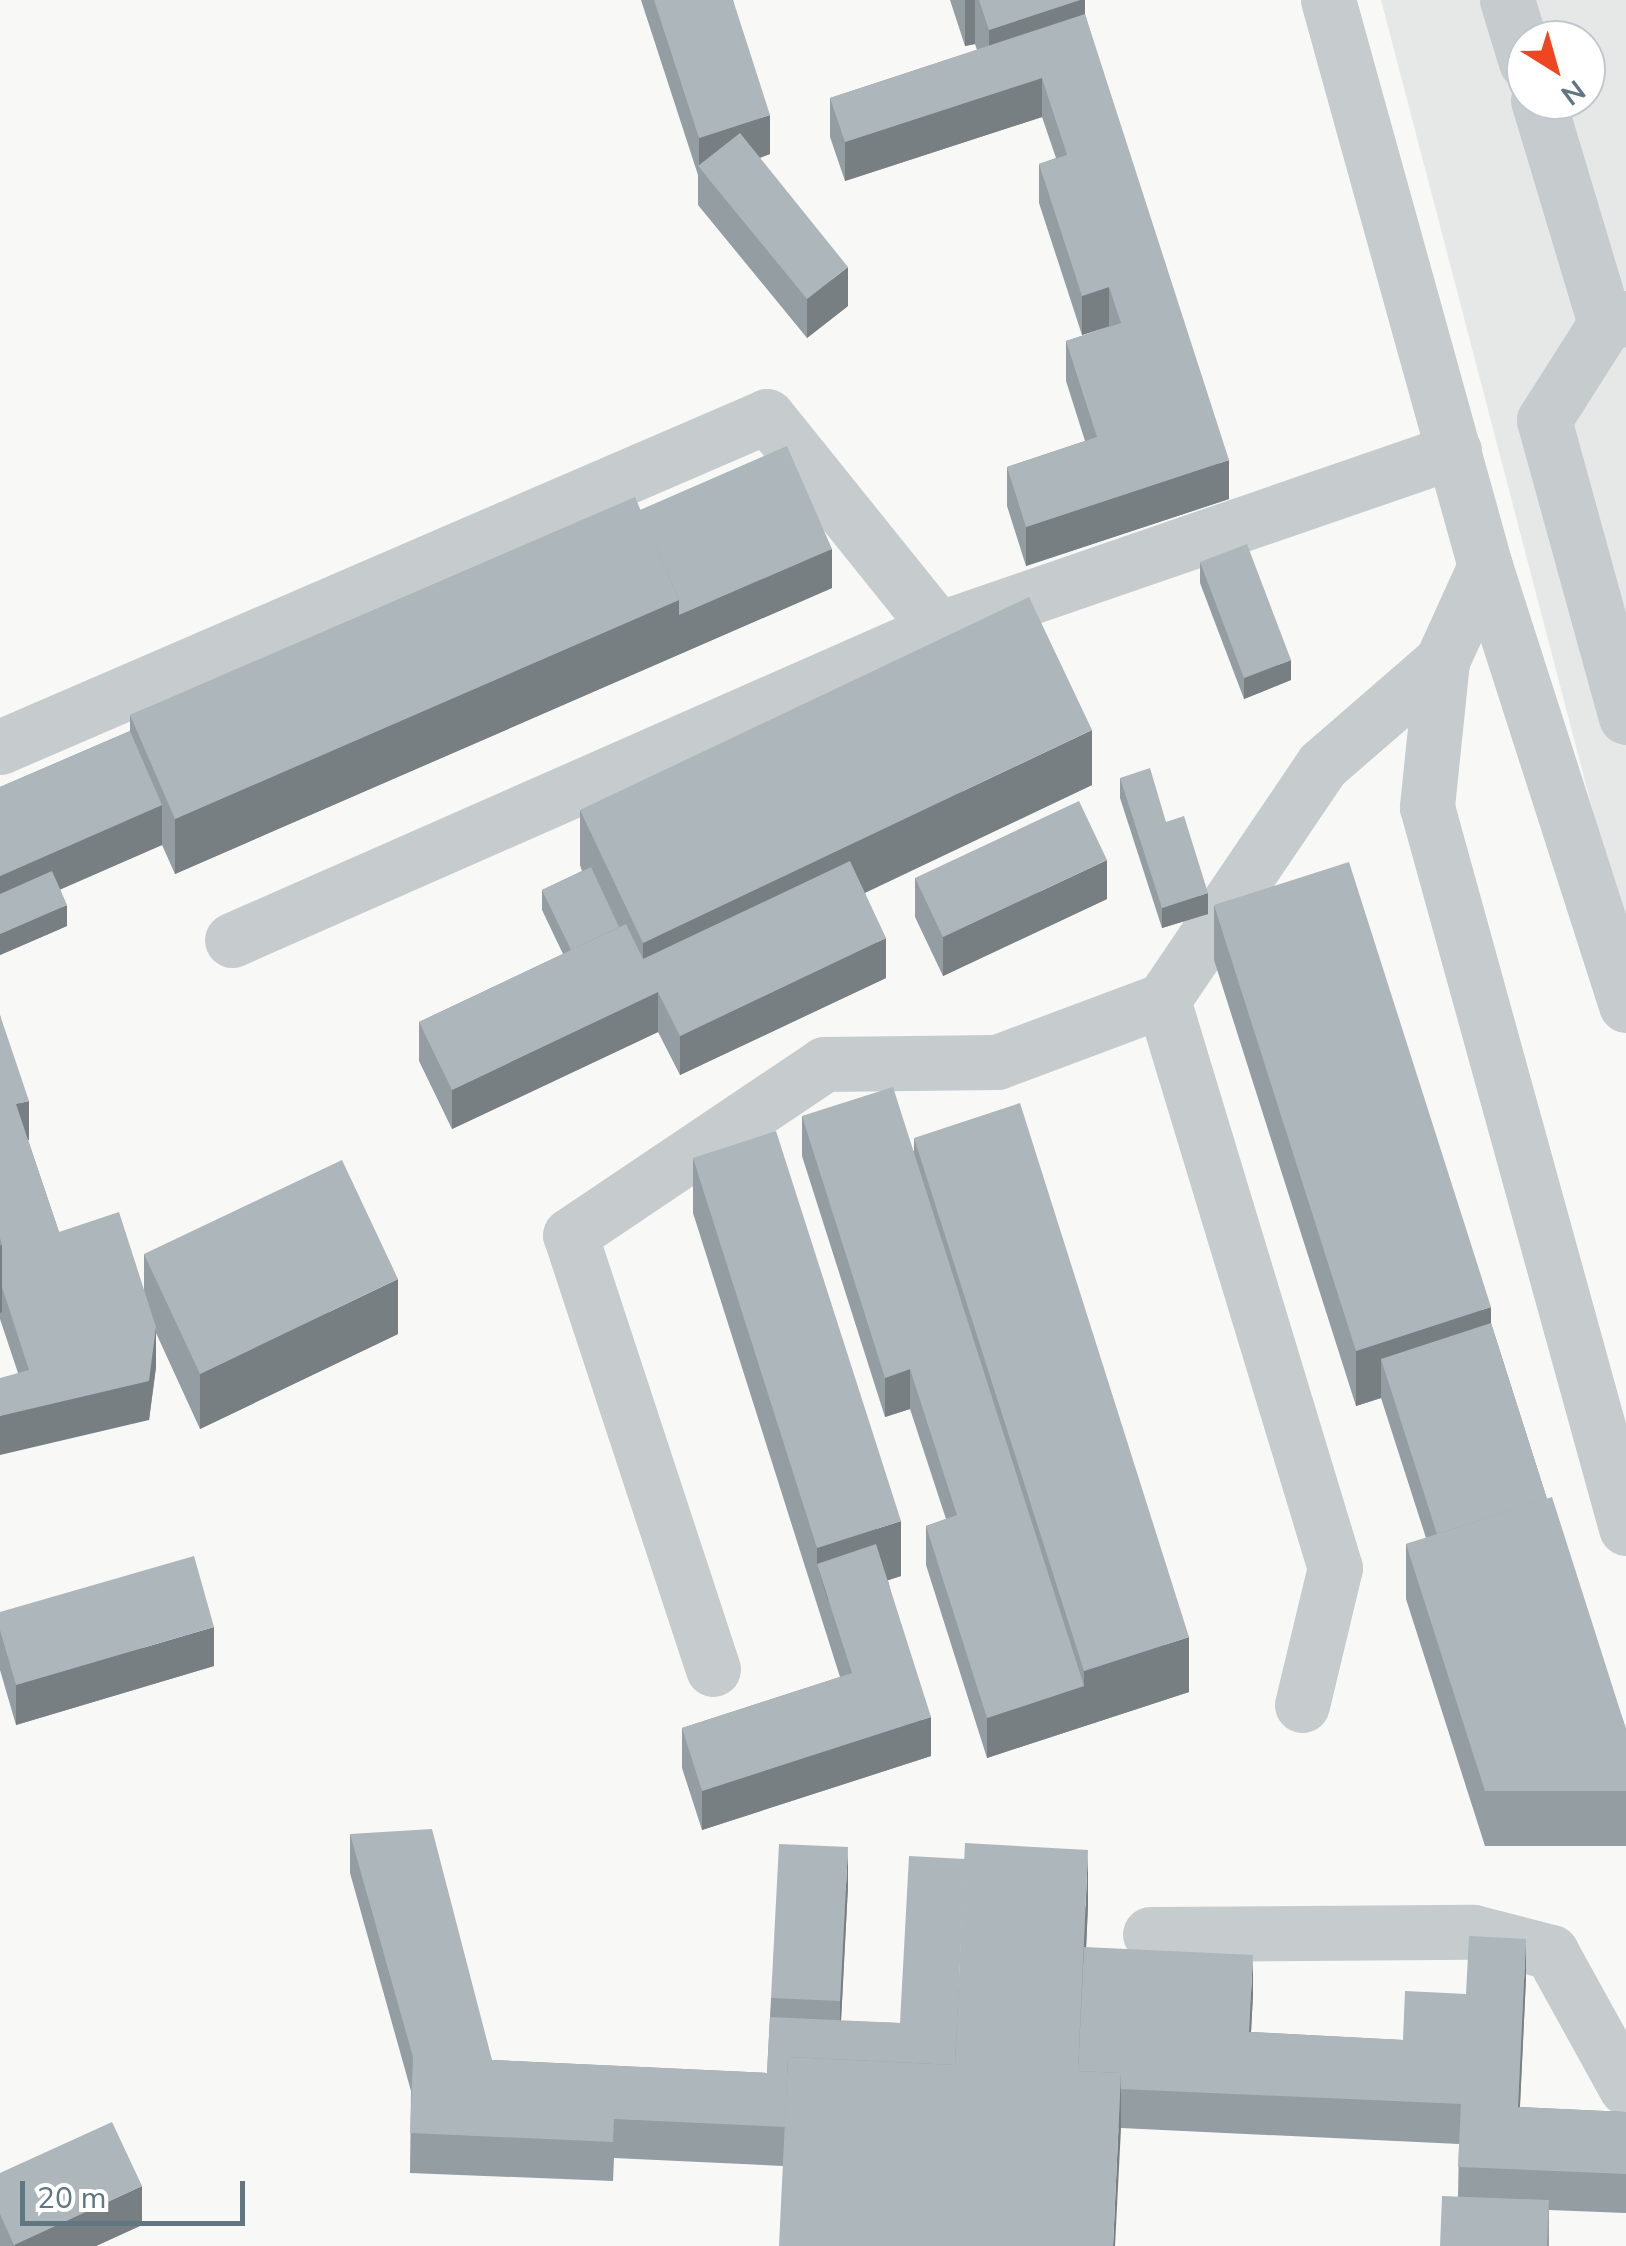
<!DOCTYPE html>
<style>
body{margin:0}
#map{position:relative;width:1626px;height:2246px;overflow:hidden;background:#f8f8f6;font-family:"Nunito Sans",sans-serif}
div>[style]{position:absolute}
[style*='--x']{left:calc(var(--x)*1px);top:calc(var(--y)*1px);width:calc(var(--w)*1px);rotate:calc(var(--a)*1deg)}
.built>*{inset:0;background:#e6e8e7}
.minor>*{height:55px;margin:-27.5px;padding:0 27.5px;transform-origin:27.5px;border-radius:27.5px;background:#c6cbce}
.wall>*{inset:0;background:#949da1}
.shaded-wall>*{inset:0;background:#787f83}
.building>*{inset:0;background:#acb6bb}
span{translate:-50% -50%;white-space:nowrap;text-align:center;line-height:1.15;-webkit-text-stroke:10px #fff;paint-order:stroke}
.north{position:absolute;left:1506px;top:20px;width:100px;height:100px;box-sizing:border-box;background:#fff;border:2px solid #c0c8cd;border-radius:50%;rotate:143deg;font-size:28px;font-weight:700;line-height:40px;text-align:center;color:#617683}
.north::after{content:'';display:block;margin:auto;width:35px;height:45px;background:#ee4620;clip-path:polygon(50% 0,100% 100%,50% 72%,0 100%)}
.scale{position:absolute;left:20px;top:2181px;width:225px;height:45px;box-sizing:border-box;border:5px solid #617683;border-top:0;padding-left:12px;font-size:30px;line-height:35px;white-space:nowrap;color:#617683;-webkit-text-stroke:8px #fff;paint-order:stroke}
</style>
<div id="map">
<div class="built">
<i style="clip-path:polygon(evenodd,1381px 0,1626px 0,1626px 938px,1381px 0,1526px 40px,1586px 40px,1586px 100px,1526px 100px,1526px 40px)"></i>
</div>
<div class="minor">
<i style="--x:1328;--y:0;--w:587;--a:74.5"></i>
<i style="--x:1485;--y:566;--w:461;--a:72.2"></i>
<i style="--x:1507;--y:0;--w:65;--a:73"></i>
<i style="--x:1538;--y:100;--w:234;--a:73.3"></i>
<i style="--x:1605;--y:324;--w:22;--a:-16"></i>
<i style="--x:1605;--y:324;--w:114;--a:122.4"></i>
<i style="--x:1544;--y:420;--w:308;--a:74.6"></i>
<i style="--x:1485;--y:566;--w:104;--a:114.4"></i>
<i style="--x:1442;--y:661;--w:147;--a:95.9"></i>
<i style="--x:1427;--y:807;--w:748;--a:74.57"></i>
<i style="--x:0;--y:747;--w:835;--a:-23.34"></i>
<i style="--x:767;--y:416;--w:273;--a:51.2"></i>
<i style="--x:232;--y:940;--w:771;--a:-23.77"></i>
<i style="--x:938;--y:629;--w:546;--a:-19.03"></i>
<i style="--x:713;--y:1669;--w:457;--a:-108.2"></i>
<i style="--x:570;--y:1235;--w:306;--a:-33.9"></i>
<i style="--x:824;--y:1064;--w:173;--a:-0.7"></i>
<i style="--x:997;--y:1062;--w:177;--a:-20.5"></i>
<i style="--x:1302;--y:1705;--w:141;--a:-76.5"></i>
<i style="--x:1335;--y:1568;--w:593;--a:-106.85"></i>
<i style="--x:1163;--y:1000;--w:284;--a:-55.9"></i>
<i style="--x:1322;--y:765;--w:159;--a:-40.9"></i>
<i style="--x:1150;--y:1934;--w:323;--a:-0.4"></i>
<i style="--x:1473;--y:1932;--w:81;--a:14.4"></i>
<i style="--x:1551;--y:1952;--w:155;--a:61.1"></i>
</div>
<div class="wall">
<i style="clip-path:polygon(641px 0,733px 0,770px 154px,760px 158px,848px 306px,807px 338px,698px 205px,698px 175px)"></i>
<i style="clip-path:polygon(950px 0,1085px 0,1085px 14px,1229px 499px,1026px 566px,1007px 506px,1007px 467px,1085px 441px,1066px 381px,1066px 341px,1109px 327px,1082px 335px,1039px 203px,1039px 164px,1056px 158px,1042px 117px,845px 181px,830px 137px,830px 98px,977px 50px,975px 44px,965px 46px)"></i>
<i style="clip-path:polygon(640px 510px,832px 588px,175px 874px,162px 845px,60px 889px,67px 926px,0 955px,0 787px,130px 731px,130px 715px)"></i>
<i style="clip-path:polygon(1200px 562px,1291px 680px,1244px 699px,1200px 583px)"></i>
<i style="clip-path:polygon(1120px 778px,1166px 822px,1208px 914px,1162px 928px,1120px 798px)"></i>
<i style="clip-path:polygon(1092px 785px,865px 893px,886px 978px,680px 1075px,658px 1032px,452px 1129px,419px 1061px,419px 1022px,563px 954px,542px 910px,542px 890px,582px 871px,580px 865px,580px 810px)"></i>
<i style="clip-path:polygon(915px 878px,1107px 899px,943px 976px,915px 917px)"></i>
<i style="clip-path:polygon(1214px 905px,1491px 1323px,1547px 1499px,1626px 1729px,1626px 1846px,1485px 1846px,1406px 1599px,1406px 1544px,1426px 1538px,1381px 1398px,1356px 1406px,1214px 960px)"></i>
<i style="clip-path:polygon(0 1015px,28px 1140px,59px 1232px,144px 1292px,144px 1254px,398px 1334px,200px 1429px,156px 1333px,156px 1367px,149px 1420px,18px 1373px,0 1319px)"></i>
<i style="clip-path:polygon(802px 1116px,914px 1151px,914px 1138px,1189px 1692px,987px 1758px,926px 1565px,926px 1526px,946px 1519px,910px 1409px,885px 1417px,802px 1156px)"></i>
<i style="clip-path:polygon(693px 1158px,901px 1576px,888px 1580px,931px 1756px,702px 1830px,682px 1768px,682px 1728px,840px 1677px,693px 1213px)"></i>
<i style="clip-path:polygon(0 1612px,214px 1666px,16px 1725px,0 1670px)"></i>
<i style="clip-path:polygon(350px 1834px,492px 2060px,767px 2073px,771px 1998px,848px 1886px,841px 2021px,900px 2023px,1088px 1905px,1086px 1947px,1253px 1994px,1251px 2032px,1403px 2040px,1466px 1994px,1526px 1978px,1520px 2107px,1626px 2112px,1626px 2213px,1549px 2210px,1549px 2246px,1440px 2246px,1458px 2197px,1459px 2144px,1121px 2128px,783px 2166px,614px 2158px,613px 2181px,410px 2173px,411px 2091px,350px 1873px)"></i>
<i style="clip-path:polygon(0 2173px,142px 2225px,96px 2246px,0 2246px)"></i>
</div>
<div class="shaded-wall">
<i style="clip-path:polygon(965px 0,975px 0,975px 44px,965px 46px)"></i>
<i style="clip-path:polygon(1080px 0,1085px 0,1085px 53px,989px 85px,989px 30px)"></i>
<i style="clip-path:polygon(1042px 78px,1042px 117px,845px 181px,845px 142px)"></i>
<i style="clip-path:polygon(770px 115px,770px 154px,706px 176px,699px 167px,699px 138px)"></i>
<i style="clip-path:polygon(848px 267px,848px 306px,807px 338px,807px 299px)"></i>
<i style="clip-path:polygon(1109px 287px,1109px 326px,1082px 335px,1082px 296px)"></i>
<i style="clip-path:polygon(1229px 460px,1229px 499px,1026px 566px,1026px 527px)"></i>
<i style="clip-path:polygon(832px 549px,832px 588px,175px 874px,175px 819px,679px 600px)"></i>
<i style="clip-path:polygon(1291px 660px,1291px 680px,1244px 699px,1244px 678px)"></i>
<i style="clip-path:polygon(1092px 730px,1092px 785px,643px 998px,643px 943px)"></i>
<i style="clip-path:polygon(162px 805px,162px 845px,0 916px,0 876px)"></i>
<i style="clip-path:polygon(1107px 860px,1107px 899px,943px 976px,943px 937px)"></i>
<i style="clip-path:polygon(1208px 893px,1208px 914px,1162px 928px,1162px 908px)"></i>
<i style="clip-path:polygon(67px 905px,67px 926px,0 955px,0 934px)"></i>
<i style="clip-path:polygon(886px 938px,886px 978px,680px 1075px,680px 1036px)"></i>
<i style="clip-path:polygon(658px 992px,658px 1032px,452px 1129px,452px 1090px)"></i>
<i style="clip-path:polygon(29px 1101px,29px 1140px,16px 1143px,16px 1104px)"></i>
<i style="clip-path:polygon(2px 1245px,2px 1312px,0 1313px,0 1246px)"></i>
<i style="clip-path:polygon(398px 1279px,398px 1334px,200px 1429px,200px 1374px)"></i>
<i style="clip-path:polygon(1491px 1307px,1491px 1362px,1381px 1359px,1381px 1398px,1356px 1406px,1356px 1351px)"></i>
<i style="clip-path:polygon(156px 1327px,156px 1367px,149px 1420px,0 1455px,0 1416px)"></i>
<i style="clip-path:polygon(910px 1369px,910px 1409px,885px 1417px,885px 1378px)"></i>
<i style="clip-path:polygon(901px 1521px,901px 1576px,828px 1600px,817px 1564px,817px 1548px)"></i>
<i style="clip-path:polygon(214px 1627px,214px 1666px,16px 1725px,16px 1685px)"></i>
<i style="clip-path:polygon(1189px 1637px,1189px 1692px,987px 1758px,987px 1718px,1084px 1686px,1084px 1671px)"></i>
<i style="clip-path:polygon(931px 1717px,931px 1756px,702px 1830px,702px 1791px)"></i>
<i style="clip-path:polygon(848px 1847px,848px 1886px,840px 2040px,840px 2001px)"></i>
<i style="clip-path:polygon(1088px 1850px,1088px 1905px,1080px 2087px,1078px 2087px)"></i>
<i style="clip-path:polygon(1526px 1939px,1526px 1978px,1518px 2146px,1518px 2107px)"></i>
<i style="clip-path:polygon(1253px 1955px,1253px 1994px,1249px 2071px,1249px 2032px)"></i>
<i style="clip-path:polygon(1121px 2073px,1121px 2128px,1115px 2246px,1113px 2246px)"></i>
<i style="clip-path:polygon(142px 2186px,142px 2225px,96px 2246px,14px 2246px,14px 2245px)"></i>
</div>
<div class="building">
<i style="clip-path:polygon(654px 0,733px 0,770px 115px,699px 138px)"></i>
<i style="clip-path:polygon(979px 0,1080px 0,989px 30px)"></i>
<i style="clip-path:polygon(1085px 14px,1229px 460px,1026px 527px,1007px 467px,1097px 437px,1066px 341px,1121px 323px,1109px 287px,1082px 296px,1039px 164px,1067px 155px,1042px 78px,845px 142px,830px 98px)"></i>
<i style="clip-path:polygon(740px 133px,848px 267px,807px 299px,698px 166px)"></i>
<i style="clip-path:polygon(787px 446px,832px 549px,679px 615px,679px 600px,640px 510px)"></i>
<i style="clip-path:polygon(635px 497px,679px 600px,175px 819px,130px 715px)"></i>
<i style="clip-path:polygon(1247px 544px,1291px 660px,1244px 678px,1200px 562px)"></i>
<i style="clip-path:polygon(1029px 597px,1092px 730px,643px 943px,580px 810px)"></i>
<i style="clip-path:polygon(130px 731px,162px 805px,0 876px,0 787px)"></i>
<i style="clip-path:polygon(1150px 768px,1166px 822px,1184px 816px,1208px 893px,1162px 908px,1120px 778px)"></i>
<i style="clip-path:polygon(1079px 801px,1107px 860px,943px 937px,915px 878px)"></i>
<i style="clip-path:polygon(850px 861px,886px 938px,680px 1036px,658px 992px,452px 1090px,419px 1022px,626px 924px,643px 959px)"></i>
<i style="clip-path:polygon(1349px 862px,1491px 1307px,1356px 1351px,1214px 905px)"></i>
<i style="clip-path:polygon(591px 867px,619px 927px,571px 950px,542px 890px)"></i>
<i style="clip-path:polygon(52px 871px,67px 905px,0 934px,0 894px)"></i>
<i style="clip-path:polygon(0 1015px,29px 1101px,16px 1104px,59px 1232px,119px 1212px,156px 1327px,149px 1381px,0 1416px,0 1378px,29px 1370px,2px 1287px,2px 1245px,0 1238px)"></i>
<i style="clip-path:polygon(893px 1087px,1084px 1686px,987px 1718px,926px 1526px,957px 1515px,910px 1369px,885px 1378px,802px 1116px)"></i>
<i style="clip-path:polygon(1020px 1103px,1189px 1637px,1084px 1671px,914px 1138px)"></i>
<i style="clip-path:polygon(776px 1131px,901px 1521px,817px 1548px,693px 1158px)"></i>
<i style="clip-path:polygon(342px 1160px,398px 1279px,200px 1374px,144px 1254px)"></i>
<i style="clip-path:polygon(1491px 1323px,1547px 1499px,1437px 1534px,1381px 1359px)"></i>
<i style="clip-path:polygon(1552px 1497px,1626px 1729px,1626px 1791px,1485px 1791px,1406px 1544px)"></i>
<i style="clip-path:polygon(876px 1544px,931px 1717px,702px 1791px,682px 1728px,852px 1673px,817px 1564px)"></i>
<i style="clip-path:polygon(194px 1556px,214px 1627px,16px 1685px,0 1630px,0 1612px)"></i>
<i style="clip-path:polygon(432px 1829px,492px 2060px,767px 2073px,770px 2017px,900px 2023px,909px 1856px,965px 1859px,955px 2065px,788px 2057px,785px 2127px,614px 2119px,613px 2142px,410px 2133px,413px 2057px,350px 1834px)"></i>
<i style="clip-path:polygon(965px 1843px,1088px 1850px,1078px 2071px,1121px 2073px,1113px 2246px,779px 2246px,788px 2057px,955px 2065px)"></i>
<i style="clip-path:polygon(779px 1844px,848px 1847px,840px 2001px,771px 1998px)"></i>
<i style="clip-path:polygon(1469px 1936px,1526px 1939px,1518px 2107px,1626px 2112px,1626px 2174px,1458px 2167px,1461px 2104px,1121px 2089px,1121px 2073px,1078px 2071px,1084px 1947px,1253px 1955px,1249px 2032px,1403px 2040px,1405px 1991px,1466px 1994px)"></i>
<i style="clip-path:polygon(112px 2122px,142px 2186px,14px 2245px,0 2214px,0 2173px)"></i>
<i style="clip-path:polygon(1442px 2196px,1549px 2200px,1547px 2246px,1440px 2246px)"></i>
</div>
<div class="north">N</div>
<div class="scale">20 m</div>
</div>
